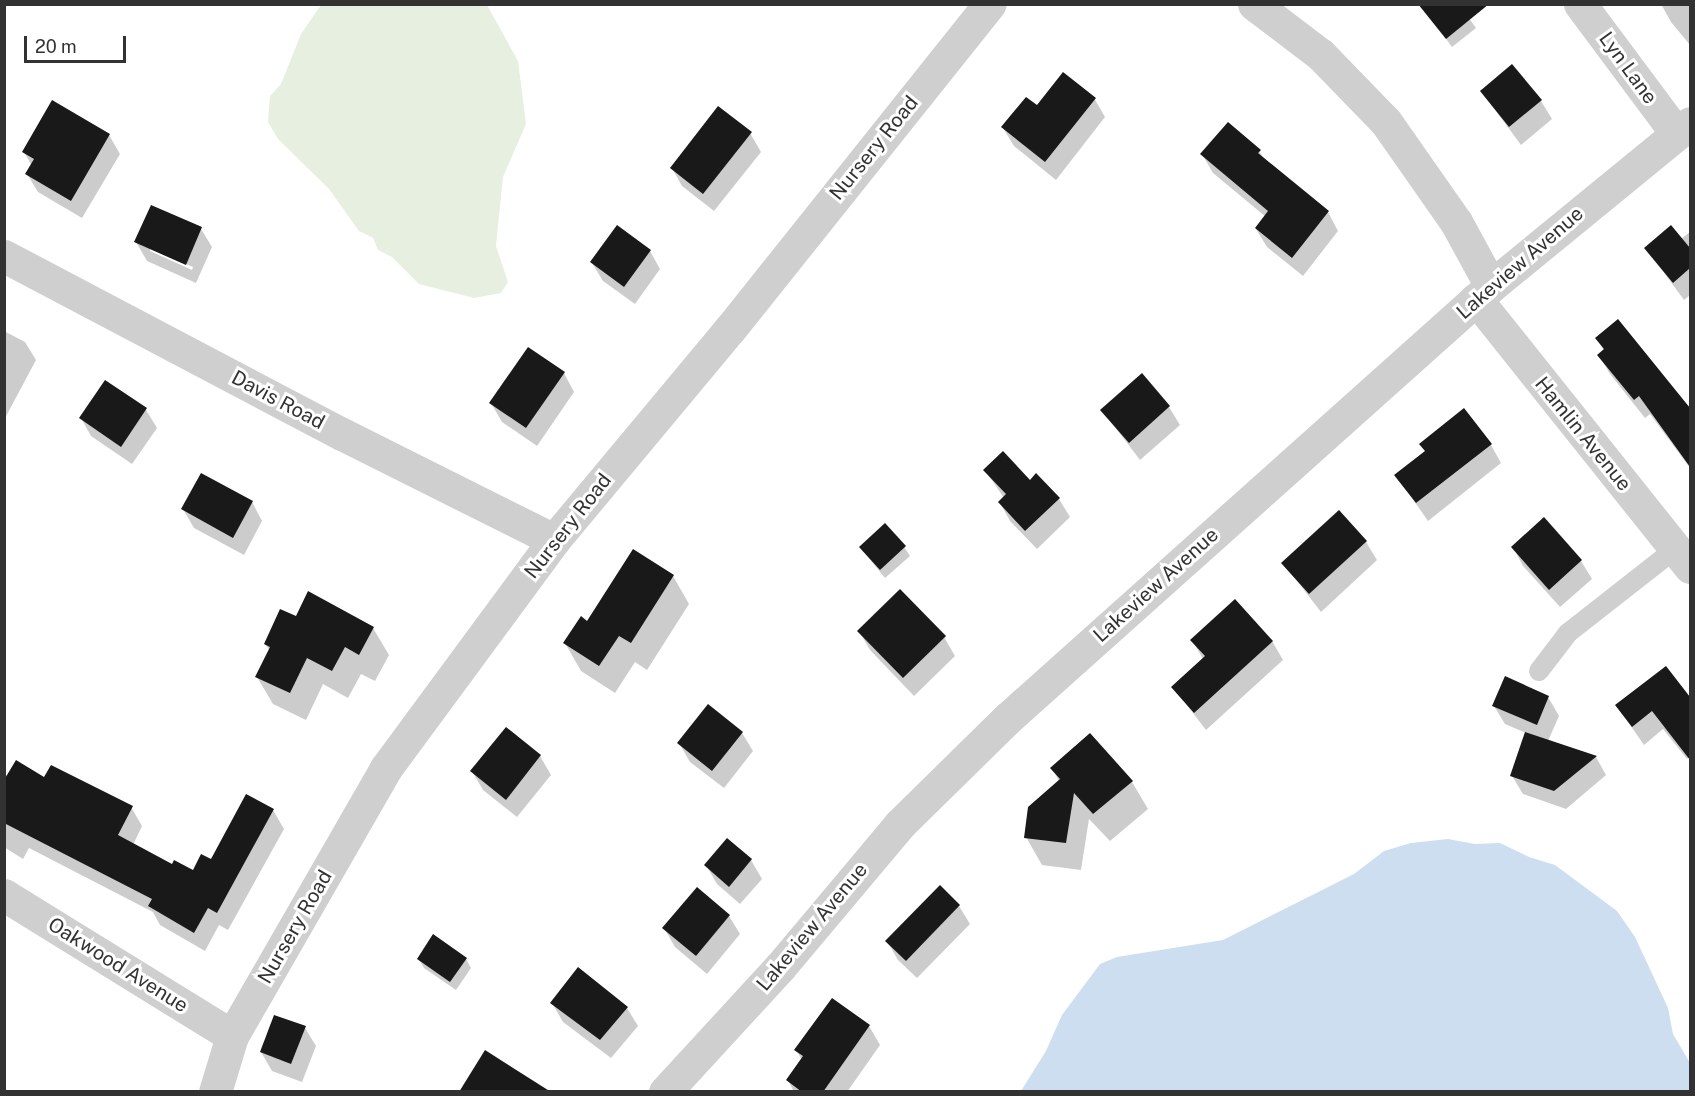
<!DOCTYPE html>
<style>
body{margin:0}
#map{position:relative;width:1695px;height:1096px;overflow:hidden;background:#fff;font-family:"Public Sans",sans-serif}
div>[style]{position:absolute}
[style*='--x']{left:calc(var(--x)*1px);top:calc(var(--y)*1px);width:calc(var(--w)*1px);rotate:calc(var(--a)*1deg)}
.green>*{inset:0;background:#e7efe0}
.water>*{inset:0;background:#ccdeef}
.shadow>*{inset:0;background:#0003}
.building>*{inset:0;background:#191919}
.lane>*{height:20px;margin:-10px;padding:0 10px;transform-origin:10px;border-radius:10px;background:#cfcfcf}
.street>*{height:33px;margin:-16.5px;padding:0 16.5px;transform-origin:16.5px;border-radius:16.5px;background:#cfcfcf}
span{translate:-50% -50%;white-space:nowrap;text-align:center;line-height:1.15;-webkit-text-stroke:6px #fff;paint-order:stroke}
.street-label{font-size:20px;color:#323232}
.frame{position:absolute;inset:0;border:6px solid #323232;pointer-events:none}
.scale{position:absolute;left:24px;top:36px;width:102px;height:27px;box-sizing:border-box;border:3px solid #323232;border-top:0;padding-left:8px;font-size:18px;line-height:21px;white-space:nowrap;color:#323232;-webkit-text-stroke:4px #fff;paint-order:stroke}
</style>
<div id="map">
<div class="green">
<i style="clip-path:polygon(321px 5px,487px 5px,518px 61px,526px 124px,503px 177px,496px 246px,508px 282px,501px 293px,474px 298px,419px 284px,392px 257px,378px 250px,373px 238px,359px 231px,329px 189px,278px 139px,268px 122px,270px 96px,281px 84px,301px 34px)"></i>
</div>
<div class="water">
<i style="clip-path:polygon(1448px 839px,1475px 844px,1500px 843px,1529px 857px,1555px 865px,1617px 911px,1635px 937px,1668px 1008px,1673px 1034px,1690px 1063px,1690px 1091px,1021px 1091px,1046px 1051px,1062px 1015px,1100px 964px,1117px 957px,1223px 940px,1354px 874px,1384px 851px,1411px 843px)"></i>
</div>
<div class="shadow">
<i style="clip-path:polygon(1459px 4px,1476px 28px,1452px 47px,1427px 13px)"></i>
<i style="clip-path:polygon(1661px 4px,1690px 4px,1690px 45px,1671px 22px)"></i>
<i style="clip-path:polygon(1482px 92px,1541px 101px,1552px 119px,1521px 145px)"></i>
<i style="clip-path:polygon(1094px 98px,1105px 117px,1056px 180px,1014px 146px,1003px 128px,1037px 107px)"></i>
<i style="clip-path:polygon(750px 133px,761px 152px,714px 211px,682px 186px,672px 168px)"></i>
<i style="clip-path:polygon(109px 135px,120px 154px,82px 218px,38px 192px,27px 174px,32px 166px,24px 152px)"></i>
<i style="clip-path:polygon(1259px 151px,1266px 162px,1328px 212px,1338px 231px,1303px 276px,1267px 247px,1256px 229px,1266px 217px,1213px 173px,1202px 154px)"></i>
<i style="clip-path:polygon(evenodd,201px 229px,212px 247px,196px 283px,147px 261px,136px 242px,201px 229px,150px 248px,193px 267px,192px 270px,150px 251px,150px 248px)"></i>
<i style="clip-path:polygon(1690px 232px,1690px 295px,1684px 300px,1646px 248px,1681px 239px)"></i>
<i style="clip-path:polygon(650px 251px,660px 269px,635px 304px,603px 281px,592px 263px)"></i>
<i style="clip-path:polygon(4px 331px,25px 342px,36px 360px,4px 420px)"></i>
<i style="clip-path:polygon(1597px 338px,1690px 407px,1690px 468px,1650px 414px,1645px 418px,1610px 374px,1599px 355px,1604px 351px)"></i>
<i style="clip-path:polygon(564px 373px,574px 392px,537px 446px,502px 422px,491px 403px)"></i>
<i style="clip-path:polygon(105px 382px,146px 410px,157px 428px,132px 464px,91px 436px,81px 418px)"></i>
<i style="clip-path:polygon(1169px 407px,1180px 425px,1140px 460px,1102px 410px)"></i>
<i style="clip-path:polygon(1491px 445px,1501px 463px,1428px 521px,1396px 475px,1426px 452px)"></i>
<i style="clip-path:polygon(985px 470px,1030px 482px,1059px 499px,1070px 517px,1037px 549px,1010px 521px,1000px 503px,1004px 498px)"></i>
<i style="clip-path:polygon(252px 502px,262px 521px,244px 555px,194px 528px,183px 509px)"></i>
<i style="clip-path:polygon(1366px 542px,1377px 560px,1321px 612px,1283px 563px)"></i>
<i style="clip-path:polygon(860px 547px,904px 547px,910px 556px,885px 578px)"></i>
<i style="clip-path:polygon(1513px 547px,1581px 561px,1592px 579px,1560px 607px,1523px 566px)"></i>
<i style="clip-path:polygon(673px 576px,689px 604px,647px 670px,635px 662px,615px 693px,581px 671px,565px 643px,587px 623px)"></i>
<i style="clip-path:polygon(297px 618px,373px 628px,389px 655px,375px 681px,361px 674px,348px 698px,323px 684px,306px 720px,273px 704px,257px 677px,270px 651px,265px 644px)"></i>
<i style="clip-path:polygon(859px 631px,944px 637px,955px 656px,914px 696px,870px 650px)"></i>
<i style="clip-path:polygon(1192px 640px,1272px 641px,1283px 660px,1206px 730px,1173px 687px,1203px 659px)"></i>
<i style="clip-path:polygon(1665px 668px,1690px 699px,1690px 756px,1687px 759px,1663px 729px,1644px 745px,1617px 706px)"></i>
<i style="clip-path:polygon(1548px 697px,1559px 716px,1548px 741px,1596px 757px,1606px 775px,1566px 809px,1523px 794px,1512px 776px,1526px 733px,1505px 724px,1494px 706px)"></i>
<i style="clip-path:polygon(506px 729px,540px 756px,551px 775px,517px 817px,483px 790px,472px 771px)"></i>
<i style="clip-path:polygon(742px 733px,753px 751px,724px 788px,690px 762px,679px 743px)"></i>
<i style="clip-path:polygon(1052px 768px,1132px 782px,1148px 809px,1110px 841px,1089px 819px,1081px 870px,1042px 865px,1026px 837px,1059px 781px)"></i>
<i style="clip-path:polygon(4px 775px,44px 779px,131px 807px,142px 826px,133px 845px,173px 866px,193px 872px,273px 810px,284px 829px,228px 930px,219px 925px,205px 951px,160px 925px,153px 912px,29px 848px,23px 859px,4px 847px)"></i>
<i style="clip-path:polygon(727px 840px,751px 860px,762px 879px,740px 904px,717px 884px,706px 865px)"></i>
<i style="clip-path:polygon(959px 906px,970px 924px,917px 978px,898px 960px,887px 941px)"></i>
<i style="clip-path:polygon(729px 916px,740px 934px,707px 974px,675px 947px,664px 928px)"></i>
<i style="clip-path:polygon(419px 959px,466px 959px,471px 968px,456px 990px,424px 968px)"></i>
<i style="clip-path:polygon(578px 970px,627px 1008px,638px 1026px,611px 1058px,563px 1022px,552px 1003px)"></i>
<i style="clip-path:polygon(869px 1026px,880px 1045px,847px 1092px,794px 1092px,788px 1080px,802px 1060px,796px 1050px)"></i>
<i style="clip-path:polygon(305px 1028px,316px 1046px,302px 1082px,272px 1071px,261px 1052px)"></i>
</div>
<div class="building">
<i style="clip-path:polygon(1418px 4px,1489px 4px,1446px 39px)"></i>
<i style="clip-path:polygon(1512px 64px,1542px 100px,1509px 127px,1480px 91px)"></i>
<i style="clip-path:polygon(1063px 72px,1096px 98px,1045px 162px,1001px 127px,1026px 97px,1037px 105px)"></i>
<i style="clip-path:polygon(52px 100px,110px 134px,71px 201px,25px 174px,34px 159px,22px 152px)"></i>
<i style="clip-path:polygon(718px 106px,752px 132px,703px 194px,670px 168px)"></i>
<i style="clip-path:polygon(1228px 122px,1261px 150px,1258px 153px,1329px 211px,1292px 258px,1255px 228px,1268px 211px,1200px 154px)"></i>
<i style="clip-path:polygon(151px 205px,202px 227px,186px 265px,134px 242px)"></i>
<i style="clip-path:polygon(617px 225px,651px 250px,624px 287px,590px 262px)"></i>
<i style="clip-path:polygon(1671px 225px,1690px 248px,1690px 268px,1673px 283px,1644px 248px)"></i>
<i style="clip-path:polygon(1618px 319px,1690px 408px,1690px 467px,1639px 396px,1634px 400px,1597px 355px,1604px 349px,1595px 338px)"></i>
<i style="clip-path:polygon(528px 347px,565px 372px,526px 428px,489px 403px)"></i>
<i style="clip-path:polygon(1142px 373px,1170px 406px,1129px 443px,1100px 410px)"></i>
<i style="clip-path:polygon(105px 380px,147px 408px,121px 447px,79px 418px)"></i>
<i style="clip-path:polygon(1464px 408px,1492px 444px,1416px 503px,1394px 475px,1425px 451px,1419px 444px)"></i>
<i style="clip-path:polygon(1003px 451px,1030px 480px,1036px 473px,1060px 498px,1025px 531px,998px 502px,1006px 494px,983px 470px)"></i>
<i style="clip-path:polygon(201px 473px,253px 501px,233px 538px,181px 509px)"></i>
<i style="clip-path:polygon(1339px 510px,1367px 541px,1309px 594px,1281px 563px)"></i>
<i style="clip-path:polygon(1544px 517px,1582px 560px,1549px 590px,1511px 547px)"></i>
<i style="clip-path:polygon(885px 523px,906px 546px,880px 570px,859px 547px)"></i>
<i style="clip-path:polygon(633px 549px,674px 575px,631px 643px,619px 636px,599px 666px,563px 643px,581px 616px,587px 621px)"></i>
<i style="clip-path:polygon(900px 589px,946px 636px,903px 678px,857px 631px)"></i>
<i style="clip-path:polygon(308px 591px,374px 627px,359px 655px,345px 647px,332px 671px,307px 658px,290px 693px,255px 677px,270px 647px,264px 644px,280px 609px,296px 616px)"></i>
<i style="clip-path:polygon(1235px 599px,1273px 641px,1194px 713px,1171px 687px,1205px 656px,1190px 640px)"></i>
<i style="clip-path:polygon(1666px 666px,1690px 697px,1690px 760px,1652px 711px,1632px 727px,1615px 705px)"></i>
<i style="clip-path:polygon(1505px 676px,1549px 696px,1537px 725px,1492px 706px)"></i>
<i style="clip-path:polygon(708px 704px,743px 732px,712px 771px,677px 743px)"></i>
<i style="clip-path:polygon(506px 727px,541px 755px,506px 800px,470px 771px)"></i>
<i style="clip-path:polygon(1525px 732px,1597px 756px,1554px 791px,1510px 776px)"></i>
<i style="clip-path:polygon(1090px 733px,1133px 781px,1093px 814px,1074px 793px,1066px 843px,1024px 838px,1028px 807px,1060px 779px,1050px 768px)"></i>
<i style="clip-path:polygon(16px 760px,44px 777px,51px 765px,133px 806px,118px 835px,172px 864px,174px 860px,193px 870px,201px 854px,211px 859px,246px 794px,274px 809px,217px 913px,208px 908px,194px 933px,148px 906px,152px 899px,4px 823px,4px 780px)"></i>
<i style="clip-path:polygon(727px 838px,752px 859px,729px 887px,704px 865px)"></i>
<i style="clip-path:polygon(940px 885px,960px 905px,906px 961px,885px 941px)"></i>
<i style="clip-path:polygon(697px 887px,730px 915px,696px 956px,662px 928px)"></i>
<i style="clip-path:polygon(433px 934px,467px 958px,450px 982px,417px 959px)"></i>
<i style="clip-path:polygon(578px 967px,628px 1007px,600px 1040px,550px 1003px)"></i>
<i style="clip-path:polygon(832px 998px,870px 1025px,823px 1092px,802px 1092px,786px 1080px,803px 1056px,794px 1050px)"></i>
<i style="clip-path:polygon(274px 1015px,306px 1026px,291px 1064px,260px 1052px)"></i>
<i style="clip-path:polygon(485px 1050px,551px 1092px,459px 1092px)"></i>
</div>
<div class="lane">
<i style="--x:1539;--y:671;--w:48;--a:-52.7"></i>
<i style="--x:1568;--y:633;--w:136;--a:-38.1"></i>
</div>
<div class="street">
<i style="--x:1254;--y:4;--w:84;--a:37.3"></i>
<i style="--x:1321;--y:55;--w:93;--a:45.9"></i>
<i style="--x:1386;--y:122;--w:122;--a:55"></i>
<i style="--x:1456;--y:222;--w:73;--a:61.3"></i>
<i style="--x:1580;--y:4;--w:161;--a:53.3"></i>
<i style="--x:4;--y:256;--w:382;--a:27.8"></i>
<i style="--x:342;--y:434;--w:237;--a:26.6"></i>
<i style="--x:1476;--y:299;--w:343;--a:51.4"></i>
<i style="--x:4;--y:895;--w:268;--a:31.7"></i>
<i style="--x:215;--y:1092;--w:59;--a:-73.1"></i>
<i style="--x:232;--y:1036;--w:309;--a:-60.1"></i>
<i style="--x:386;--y:768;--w:283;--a:-53.6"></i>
<i style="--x:554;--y:540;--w:275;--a:-50.2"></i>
<i style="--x:730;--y:329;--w:416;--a:-51.4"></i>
<i style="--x:665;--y:1092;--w:170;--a:-47.4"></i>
<i style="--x:780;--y:967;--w:185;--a:-50"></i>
<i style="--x:899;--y:825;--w:153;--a:-44.5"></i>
<i style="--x:1008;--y:718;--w:648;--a:-41.81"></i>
<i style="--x:1491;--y:286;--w:257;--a:-39.3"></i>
</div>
<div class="street-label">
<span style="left:1628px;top:68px;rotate:54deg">Lyn Lane</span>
<span style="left:874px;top:148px;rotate:-51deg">Nursery Road</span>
<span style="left:1520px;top:263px;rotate:-41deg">Lakeview Avenue</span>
<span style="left:278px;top:400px;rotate:28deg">Davis Road</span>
<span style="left:1583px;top:434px;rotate:51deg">Hamlin Avenue</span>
<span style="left:568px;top:526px;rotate:-52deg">Nursery Road</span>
<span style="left:1156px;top:585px;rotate:-42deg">Lakeview Avenue</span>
<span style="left:295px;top:927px;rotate:-60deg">Nursery Road</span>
<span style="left:812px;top:927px;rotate:-50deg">Lakeview Avenue</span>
<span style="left:118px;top:965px;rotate:32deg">Oakwood Avenue</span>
</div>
<div class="frame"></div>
<div class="scale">20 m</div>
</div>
